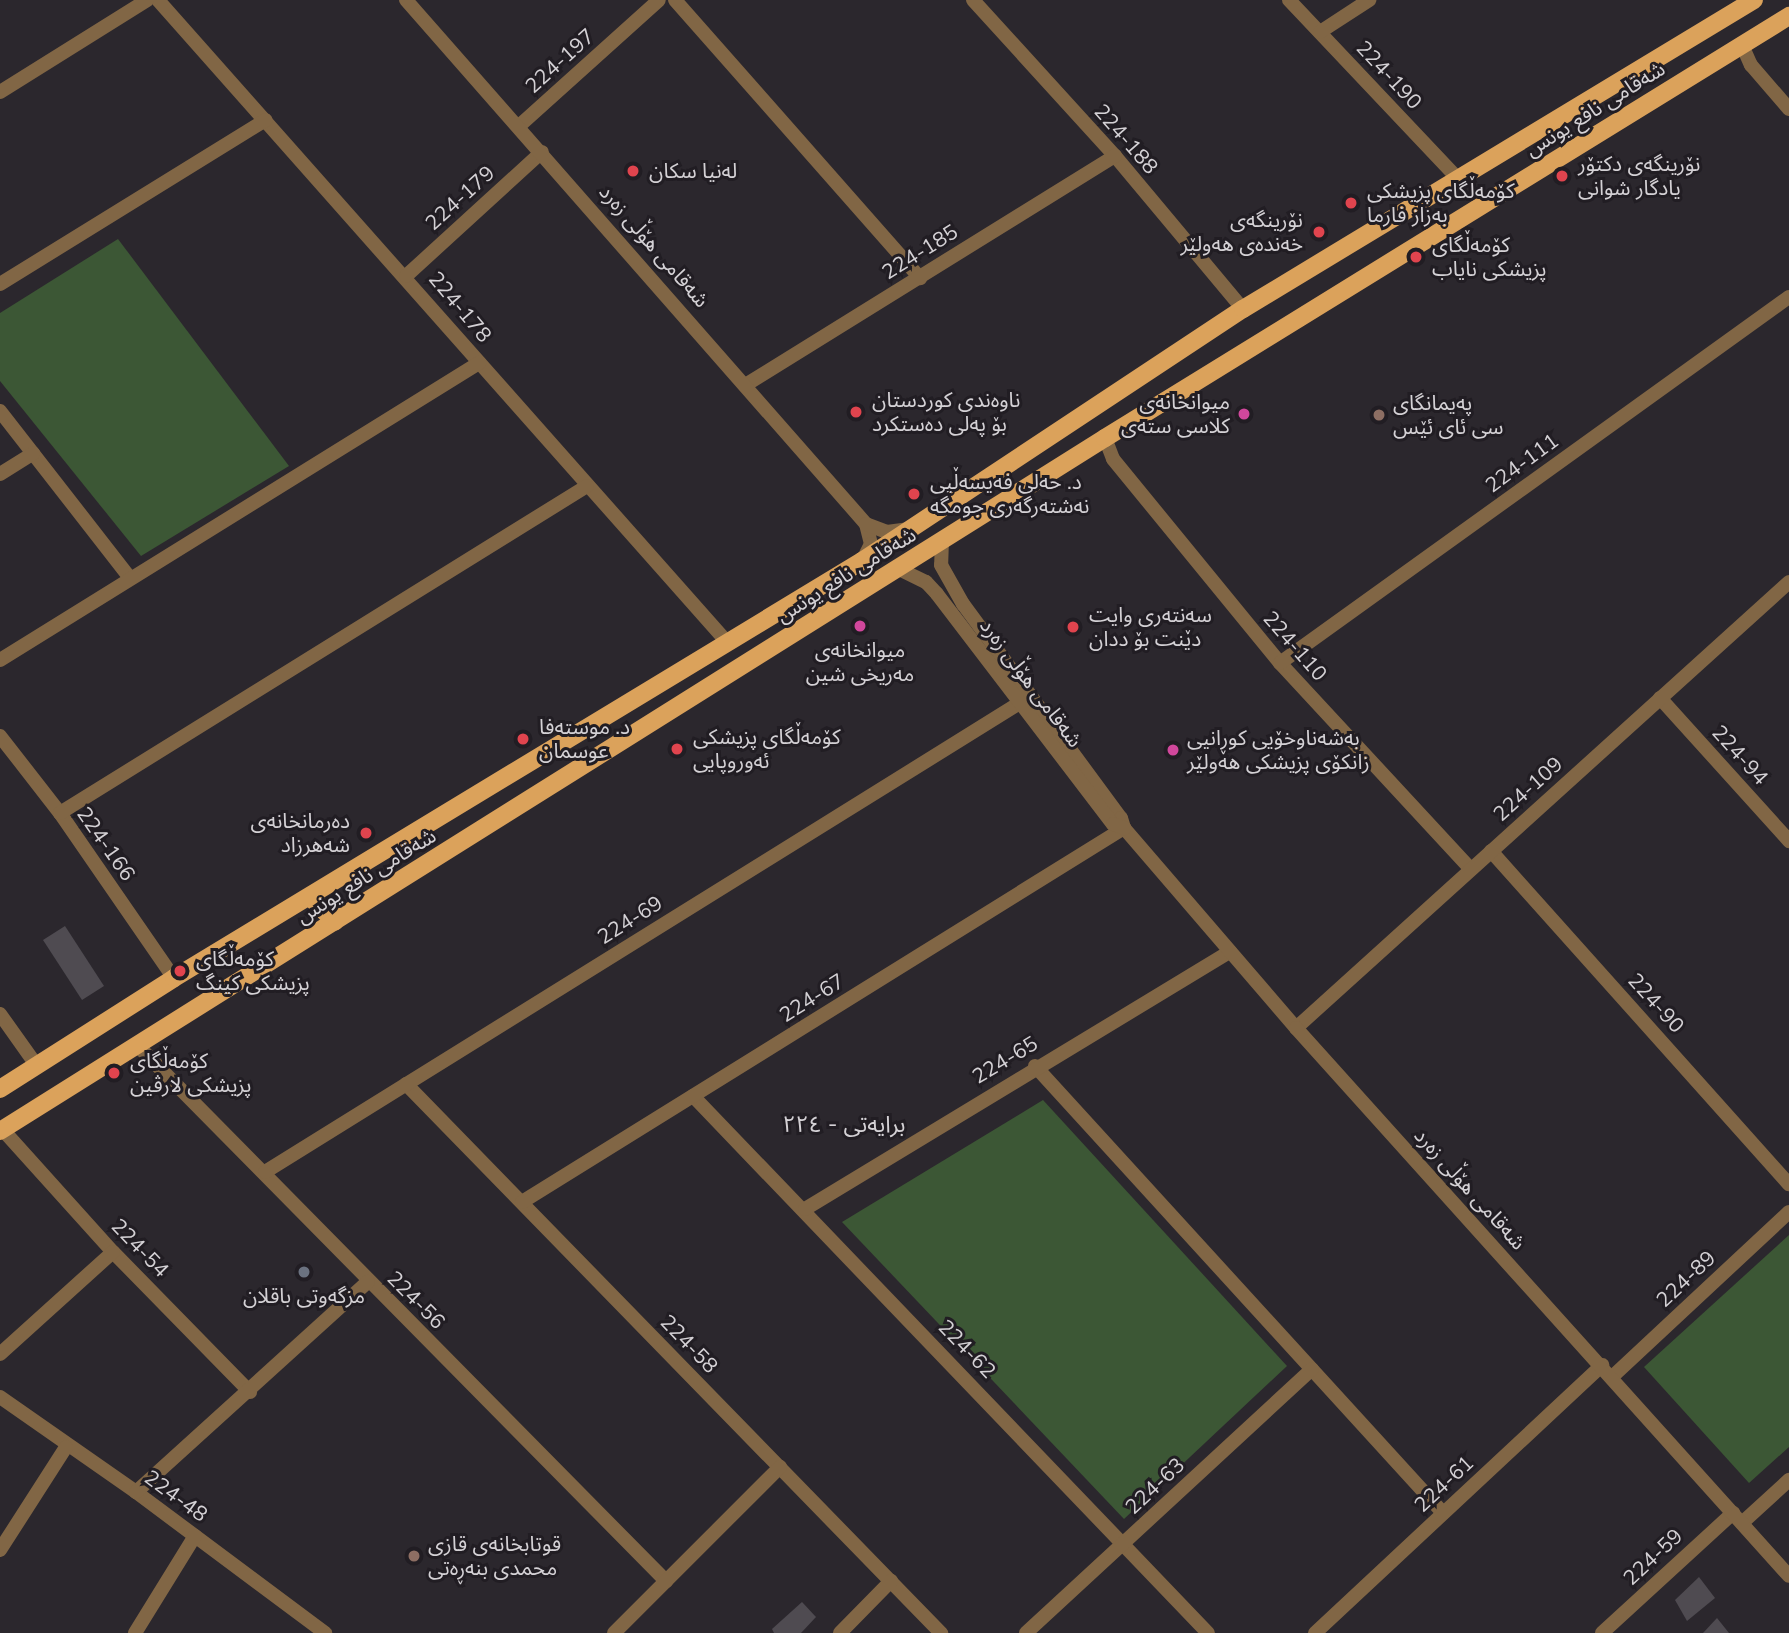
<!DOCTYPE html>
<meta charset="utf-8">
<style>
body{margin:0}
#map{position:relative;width:1789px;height:1633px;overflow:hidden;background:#2b272d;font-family:"Nunito Sans","Noto Sans Arabic",sans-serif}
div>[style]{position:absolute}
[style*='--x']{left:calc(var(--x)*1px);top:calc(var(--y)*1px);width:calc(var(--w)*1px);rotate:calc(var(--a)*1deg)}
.green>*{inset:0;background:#3c5735}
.building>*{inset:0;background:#4f4b51}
.minor>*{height:14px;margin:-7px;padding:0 7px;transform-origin:7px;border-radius:7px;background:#816645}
.tertiary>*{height:14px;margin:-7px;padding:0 7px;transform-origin:7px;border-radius:7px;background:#816645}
.primary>*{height:18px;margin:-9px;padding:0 9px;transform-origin:9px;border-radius:9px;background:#dba25b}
.dots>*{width:19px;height:19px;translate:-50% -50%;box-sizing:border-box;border:4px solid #211d23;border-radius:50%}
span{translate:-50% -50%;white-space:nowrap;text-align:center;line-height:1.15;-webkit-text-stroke:6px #211d23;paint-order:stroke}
.street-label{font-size:21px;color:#d4d1d5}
.poi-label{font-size:21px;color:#d4d1d5}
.left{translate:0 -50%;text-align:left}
.right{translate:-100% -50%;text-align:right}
.neighbourhood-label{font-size:23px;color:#d4d1d5}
</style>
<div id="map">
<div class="green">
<i style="clip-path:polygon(118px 239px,289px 466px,141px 556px,0 381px,0 313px)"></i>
<i style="clip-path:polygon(1043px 1100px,1287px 1366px,1124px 1519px,842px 1222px)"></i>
<i style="clip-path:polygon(1789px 1235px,1789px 1447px,1749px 1483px,1644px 1367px)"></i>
</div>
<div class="building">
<i style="clip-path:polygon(65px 926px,104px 986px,82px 1000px,43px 940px)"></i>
<i style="clip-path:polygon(1699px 1577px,1715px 1598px,1687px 1621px,1675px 1600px)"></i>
<i style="clip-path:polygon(802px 1602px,816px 1617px,801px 1633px,774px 1633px,772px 1629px)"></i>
<i style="clip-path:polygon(1717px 1618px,1729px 1633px,1703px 1633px)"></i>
</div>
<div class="minor">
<i style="--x:158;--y:0;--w:858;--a:48.45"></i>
<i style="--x:675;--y:0;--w:371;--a:48.6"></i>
<i style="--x:973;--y:0;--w:211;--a:47.7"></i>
<i style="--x:1115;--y:156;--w:199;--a:50.1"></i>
<i style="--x:1289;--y:0;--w:246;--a:46.6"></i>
<i style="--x:1320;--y:32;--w:59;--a:-33.1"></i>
<i style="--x:1742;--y:45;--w:22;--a:66"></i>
<i style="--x:1751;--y:65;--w:58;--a:49.2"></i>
<i style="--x:0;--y:92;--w:173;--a:-32"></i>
<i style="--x:519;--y:126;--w:188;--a:-42"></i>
<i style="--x:406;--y:276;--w:184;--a:-42.4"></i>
<i style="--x:0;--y:284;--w:312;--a:-31.7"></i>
<i style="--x:747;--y:384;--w:433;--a:-31.8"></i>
<i style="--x:0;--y:411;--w:210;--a:52.1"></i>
<i style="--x:1105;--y:438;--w:22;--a:69"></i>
<i style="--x:1113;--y:459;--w:264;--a:50.7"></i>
<i style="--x:1280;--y:663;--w:281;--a:47.2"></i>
<i style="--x:0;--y:474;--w:39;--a:-32"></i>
<i style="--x:0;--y:660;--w:564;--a:-31.8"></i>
<i style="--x:1280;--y:663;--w:627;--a:-35.72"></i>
<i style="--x:1660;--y:698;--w:193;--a:47.9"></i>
<i style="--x:0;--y:736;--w:98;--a:52.1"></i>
<i style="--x:60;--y:813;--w:201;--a:55.4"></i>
<i style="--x:60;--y:813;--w:620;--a:-31.82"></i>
<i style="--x:1491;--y:851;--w:447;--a:48.2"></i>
<i style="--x:0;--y:1014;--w:64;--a:54.6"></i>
<i style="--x:1296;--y:1028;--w:665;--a:-42.13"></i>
<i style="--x:138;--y:1046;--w:752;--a:45.38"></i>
<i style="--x:1035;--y:1066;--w:605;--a:47.61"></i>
<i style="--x:406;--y:1084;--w:767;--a:45.74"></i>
<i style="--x:693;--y:1096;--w:744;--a:46.2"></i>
<i style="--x:3;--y:1130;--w:164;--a:48"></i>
<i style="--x:113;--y:1252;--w:196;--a:45.6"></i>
<i style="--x:265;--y:1172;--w:887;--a:-31.86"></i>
<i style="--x:522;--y:1202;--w:709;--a:-31.85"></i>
<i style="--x:805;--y:1209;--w:497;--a:-31.2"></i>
<i style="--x:0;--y:1354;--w:152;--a:-42.1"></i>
<i style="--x:1612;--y:1377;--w:242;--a:-43"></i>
<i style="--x:0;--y:1397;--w:166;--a:34.9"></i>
<i style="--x:136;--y:1492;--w:236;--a:36.7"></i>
<i style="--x:136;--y:1492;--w:313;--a:-42.2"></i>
<i style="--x:1742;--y:1523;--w:64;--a:-42.5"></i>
<i style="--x:0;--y:1550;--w:122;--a:-57.3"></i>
<i style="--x:135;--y:1633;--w:114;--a:-58.3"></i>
<i style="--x:614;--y:1633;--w:235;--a:-45"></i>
<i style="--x:840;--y:1633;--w:73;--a:-45.6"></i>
<i style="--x:1026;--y:1633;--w:389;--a:-42.7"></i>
<i style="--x:1315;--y:1633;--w:393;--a:-43"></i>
<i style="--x:1602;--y:1633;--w:178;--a:-42.5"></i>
</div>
<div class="tertiary">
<i style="--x:406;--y:0;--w:697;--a:48.72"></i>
<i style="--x:866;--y:524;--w:21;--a:76"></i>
<i style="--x:871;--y:544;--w:18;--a:117"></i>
<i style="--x:866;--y:524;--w:22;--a:21"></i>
<i style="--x:887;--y:532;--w:21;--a:-8"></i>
<i style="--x:942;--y:540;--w:25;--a:92"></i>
<i style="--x:941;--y:565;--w:45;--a:60.6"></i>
<i style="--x:963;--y:604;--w:266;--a:53.6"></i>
<i style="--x:1121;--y:818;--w:10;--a:73"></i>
<i style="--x:1124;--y:828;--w:264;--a:49.3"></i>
<i style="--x:1296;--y:1028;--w:737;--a:48.02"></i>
<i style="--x:899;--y:569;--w:30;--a:26"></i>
<i style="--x:926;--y:582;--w:16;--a:47"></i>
<i style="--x:937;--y:594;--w:290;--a:52.6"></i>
<i style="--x:1113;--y:824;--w:12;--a:20"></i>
</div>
<div class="primary">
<i style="--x:310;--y:897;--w:35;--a:45"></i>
<i style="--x:0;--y:1089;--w:206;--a:-32.5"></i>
<i style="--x:174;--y:978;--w:805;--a:-31.22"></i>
<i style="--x:862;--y:561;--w:457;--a:-33.5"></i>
<i style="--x:1243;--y:309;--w:597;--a:-31.16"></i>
<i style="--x:0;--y:1131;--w:1304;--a:-32.09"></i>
<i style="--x:1105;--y:438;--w:804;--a:-31.67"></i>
</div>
<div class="dots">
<i style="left:633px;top:171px;background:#e0444e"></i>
<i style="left:1562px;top:176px;background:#e0444e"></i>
<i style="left:1351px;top:203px;background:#e0444e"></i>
<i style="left:1319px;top:232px;background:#e0444e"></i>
<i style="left:1416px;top:257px;background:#e0444e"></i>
<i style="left:856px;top:412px;background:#e0444e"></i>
<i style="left:1244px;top:414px;background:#d1479c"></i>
<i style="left:1379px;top:415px;background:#8d6e63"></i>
<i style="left:914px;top:494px;background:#e0444e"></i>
<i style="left:860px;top:626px;background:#d1479c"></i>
<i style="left:1073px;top:627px;background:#e0444e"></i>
<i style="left:523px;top:739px;background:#e0444e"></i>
<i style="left:677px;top:749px;background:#e0444e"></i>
<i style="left:1173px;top:750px;background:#d1479c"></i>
<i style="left:366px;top:833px;background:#e0444e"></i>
<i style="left:180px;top:971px;background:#e0444e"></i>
<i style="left:114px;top:1073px;background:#e0444e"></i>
<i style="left:304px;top:1272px;background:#6b7280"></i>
<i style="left:414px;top:1556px;background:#8d6e63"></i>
</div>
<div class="street-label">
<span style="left:560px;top:61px;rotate:-42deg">224-197</span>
<span style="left:1389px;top:75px;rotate:47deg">224-190</span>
<span style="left:1595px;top:109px;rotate:-32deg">شەقامی نافع یونس</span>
<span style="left:1126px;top:139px;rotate:49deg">224-188</span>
<span style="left:460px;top:198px;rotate:-42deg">224-179</span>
<span style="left:654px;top:246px;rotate:49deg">شەقامی هۆڵی زەرد</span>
<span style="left:920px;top:252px;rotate:-32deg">224-185</span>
<span style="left:460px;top:307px;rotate:50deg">224-178</span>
<span style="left:1522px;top:463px;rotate:-36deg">224-111</span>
<span style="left:846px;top:575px;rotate:-32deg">شەقامی نافع یونس</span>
<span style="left:1295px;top:646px;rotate:49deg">224-110</span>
<span style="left:1031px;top:683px;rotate:53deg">شەقامی هۆڵی زەرد</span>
<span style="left:1740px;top:755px;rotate:48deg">224-94</span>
<span style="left:1528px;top:789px;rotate:-42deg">224-109</span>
<span style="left:106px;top:844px;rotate:55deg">224-166</span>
<span style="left:366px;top:876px;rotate:-32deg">شەقامی نافع یونس</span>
<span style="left:630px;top:920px;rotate:-32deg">224-69</span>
<span style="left:812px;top:998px;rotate:-32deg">224-67</span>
<span style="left:1656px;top:1003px;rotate:48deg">224-90</span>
<span style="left:1005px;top:1060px;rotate:-31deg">224-65</span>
<span style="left:1470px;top:1189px;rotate:48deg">شەقامی هۆڵی زەرد</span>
<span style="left:140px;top:1248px;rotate:46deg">224-54</span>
<span style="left:1686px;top:1279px;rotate:-43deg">224-89</span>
<span style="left:416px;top:1300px;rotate:45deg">224-56</span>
<span style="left:689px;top:1344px;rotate:46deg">224-58</span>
<span style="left:967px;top:1349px;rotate:46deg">224-62</span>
<span style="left:1444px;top:1484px;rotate:-43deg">224-61</span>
<span style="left:1155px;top:1486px;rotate:-43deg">224-63</span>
<span style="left:176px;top:1496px;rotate:36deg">224-48</span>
<span style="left:1653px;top:1557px;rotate:-43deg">224-59</span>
</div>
<div class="poi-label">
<span class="left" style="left:1578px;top:176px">نۆرینگەی دکتۆر<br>یادگار شوانی</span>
<span class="left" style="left:649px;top:171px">لەنیا سکان</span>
<span class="left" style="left:1367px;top:203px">کۆمەڵگای پزیشکی<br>بەزاز فارما</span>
<span class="right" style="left:1303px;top:232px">نۆرینگەی<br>خەندەی هەولێر</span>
<span class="left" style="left:1432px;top:257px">کۆمەڵگای<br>پزیشکی نایاب</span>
<span class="left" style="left:872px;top:412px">ناوەندی کوردستان<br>بۆ پەلی دەستکرد</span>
<span class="right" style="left:1230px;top:414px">میوانخانەی<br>کلاسی ستەی</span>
<span class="left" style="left:1393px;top:415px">پەیمانگای<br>سی ئای ئێس</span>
<span class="left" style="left:930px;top:494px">د. حەلی فەیسەڵیی<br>نەشتەرگەری جومگە</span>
<span class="left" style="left:1089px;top:627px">سەنتەری وایت<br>دێنت بۆ ددان</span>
<span style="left:860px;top:662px">میوانخانەی<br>مەریخی شین</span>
<span class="left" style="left:539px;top:739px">د. موستەفا<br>عوسمان</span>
<span class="left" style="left:693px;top:749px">کۆمەڵگای پزیشکی<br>ئەوروپایی</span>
<span class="left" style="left:1187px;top:750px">بەشەناوخۆیی کوڕانیی<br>زانکۆی پزیشکی هەولێر</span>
<span class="right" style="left:350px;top:833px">دەرمانخانەی<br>شەهرزاد</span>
<span class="left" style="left:196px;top:971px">کۆمەڵگای<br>پزیشکی کینگ</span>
<span class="left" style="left:130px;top:1073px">کۆمەڵگای<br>پزیشکی لارڤین</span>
<span style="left:304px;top:1296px">مزگه‌وتی باقلان</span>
<span class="left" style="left:428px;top:1556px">قوتابخانەی قازی<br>محمدی بنەڕەتی</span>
</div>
<div class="neighbourhood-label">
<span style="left:844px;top:1125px">برایەتی - ٢٢٤</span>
</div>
</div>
